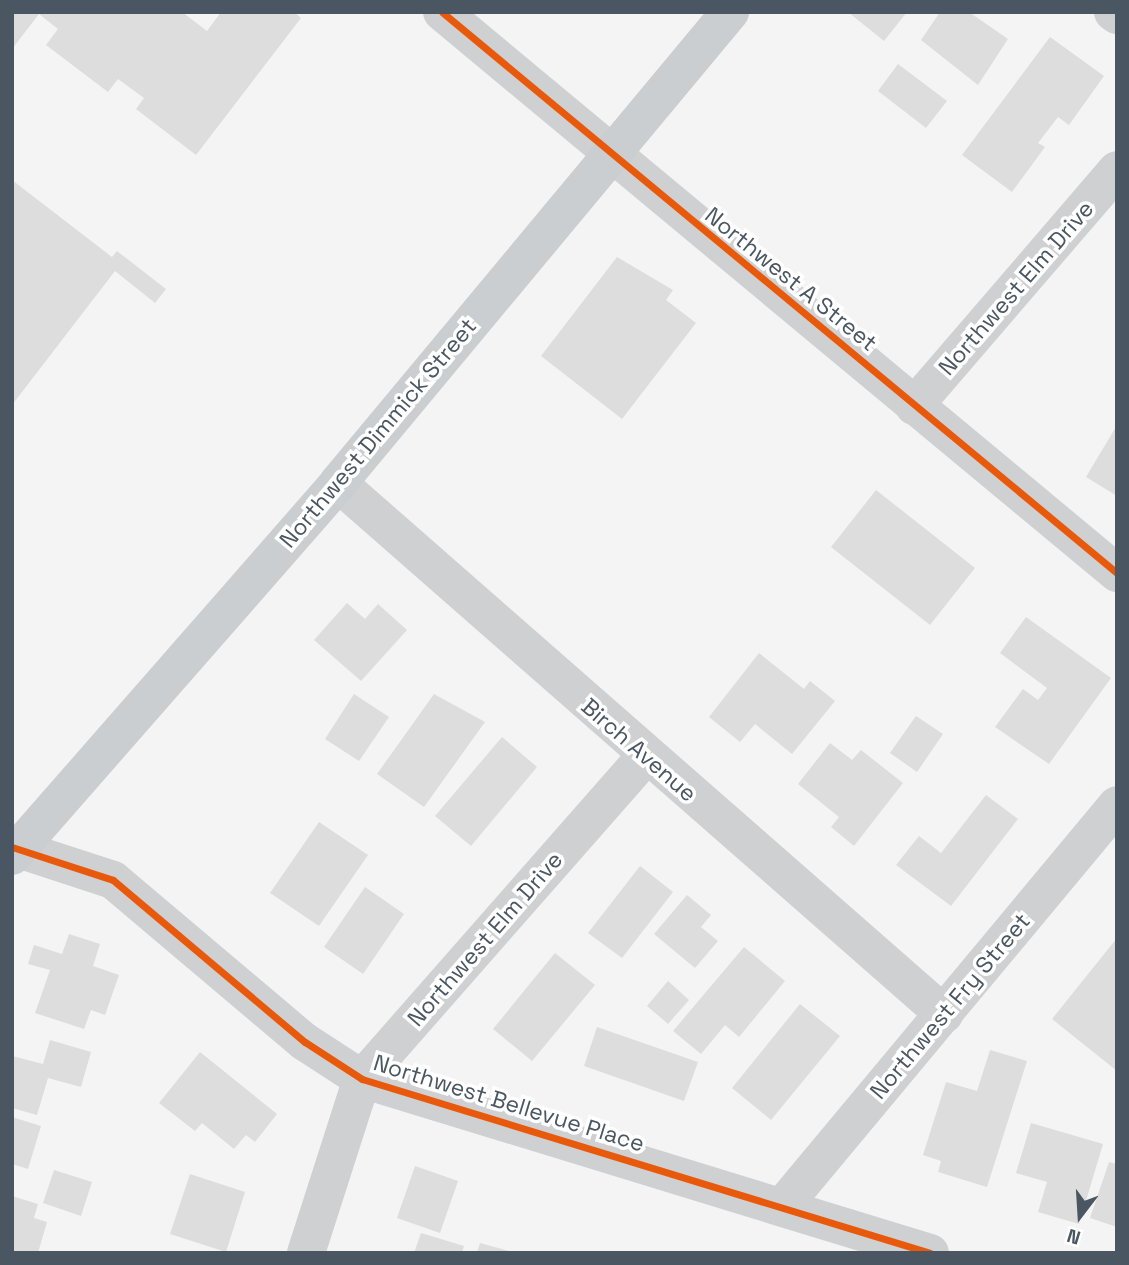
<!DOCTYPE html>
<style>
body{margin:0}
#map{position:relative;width:1129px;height:1265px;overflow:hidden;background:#f4f4f4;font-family:"Space Grotesk",sans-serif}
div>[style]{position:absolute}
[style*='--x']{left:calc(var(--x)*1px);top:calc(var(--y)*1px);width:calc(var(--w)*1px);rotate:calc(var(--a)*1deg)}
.building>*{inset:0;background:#ddddde}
.minor>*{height:38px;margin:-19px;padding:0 19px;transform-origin:19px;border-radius:19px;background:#ced0d2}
.major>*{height:38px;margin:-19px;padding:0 19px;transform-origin:19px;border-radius:19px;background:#caced1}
.cycleway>*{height:7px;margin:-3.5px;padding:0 3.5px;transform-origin:3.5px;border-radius:3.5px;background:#e8590c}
span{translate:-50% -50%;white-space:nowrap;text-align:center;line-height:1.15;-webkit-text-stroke:7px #fff;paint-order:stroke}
.street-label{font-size:23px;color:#4a5661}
.frame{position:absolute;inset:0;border:14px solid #4a5661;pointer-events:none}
.north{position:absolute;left:1045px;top:1181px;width:70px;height:70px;-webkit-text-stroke:5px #fff;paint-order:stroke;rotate:197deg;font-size:19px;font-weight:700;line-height:28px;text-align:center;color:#4a5661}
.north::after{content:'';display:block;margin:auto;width:24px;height:32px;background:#4a5661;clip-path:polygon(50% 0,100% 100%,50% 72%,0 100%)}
</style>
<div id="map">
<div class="building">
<i style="clip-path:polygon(12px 12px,182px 12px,207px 31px,221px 12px,294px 12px,301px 18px,196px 155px,136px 109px,144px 98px,118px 79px,108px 92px,46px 45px,58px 29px,39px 14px,12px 49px)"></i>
<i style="clip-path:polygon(848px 12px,907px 12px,884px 41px)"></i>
<i style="clip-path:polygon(940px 12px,969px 12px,1008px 39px,978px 85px,921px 40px)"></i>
<i style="clip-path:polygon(1050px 37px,1104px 76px,1069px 125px,1058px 117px,1038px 143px,1045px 147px,1012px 192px,962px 155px)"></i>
<i style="clip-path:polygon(898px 64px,947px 101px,926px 128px,878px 91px)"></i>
<i style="clip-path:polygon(12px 180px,112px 257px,117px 251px,166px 289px,155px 303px,115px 271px,12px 405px)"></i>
<i style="clip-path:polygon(617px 257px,673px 290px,666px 300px,696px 323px,622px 419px,541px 356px)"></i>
<i style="clip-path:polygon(1117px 425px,1117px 496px,1086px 477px)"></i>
<i style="clip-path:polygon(876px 490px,975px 568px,930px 625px,831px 547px)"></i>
<i style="clip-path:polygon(347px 603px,365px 619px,378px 604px,407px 630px,361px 681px,314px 640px)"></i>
<i style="clip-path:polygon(1026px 617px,1111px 678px,1049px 764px,995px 727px,1023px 689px,1038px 700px,1047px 688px,1000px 653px)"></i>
<i style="clip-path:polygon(759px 653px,804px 689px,810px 681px,835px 701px,792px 754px,755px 724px,740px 742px,709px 717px)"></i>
<i style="clip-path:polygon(354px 694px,389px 717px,359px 761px,325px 739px)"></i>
<i style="clip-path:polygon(434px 694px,485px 722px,424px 807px,377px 774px)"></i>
<i style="clip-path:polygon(916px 716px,943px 734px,917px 772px,890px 753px)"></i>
<i style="clip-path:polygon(502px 737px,537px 767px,471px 846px,435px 816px)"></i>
<i style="clip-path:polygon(830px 743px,852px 760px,861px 750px,903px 783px,854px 846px,831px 827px,839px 817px,798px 784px)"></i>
<i style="clip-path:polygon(986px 795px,1018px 819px,951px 906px,896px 865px,919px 836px,941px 853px)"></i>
<i style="clip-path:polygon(319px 822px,368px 855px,319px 926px,270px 893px)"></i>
<i style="clip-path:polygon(640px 866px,673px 892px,622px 958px,588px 933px)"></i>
<i style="clip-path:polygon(365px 887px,404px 914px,363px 974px,324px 947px)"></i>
<i style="clip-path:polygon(687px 895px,711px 915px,701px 927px,718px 941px,695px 968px,654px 934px)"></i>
<i style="clip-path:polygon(69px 934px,100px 944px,93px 966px,119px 975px,105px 1015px,91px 1010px,84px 1029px,35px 1013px,50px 970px,28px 964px,34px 945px,62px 954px)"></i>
<i style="clip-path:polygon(1117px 938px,1117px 1071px,1052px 1019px)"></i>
<i style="clip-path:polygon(744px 947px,785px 981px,739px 1037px,725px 1025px,701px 1054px,673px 1031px)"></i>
<i style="clip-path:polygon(555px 953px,595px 985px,532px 1061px,493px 1029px)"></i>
<i style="clip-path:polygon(668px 981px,689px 1000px,668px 1024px,647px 1006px)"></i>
<i style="clip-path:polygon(800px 1004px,840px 1036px,771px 1120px,732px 1088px)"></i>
<i style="clip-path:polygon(597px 1027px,698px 1062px,684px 1101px,584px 1066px)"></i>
<i style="clip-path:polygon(50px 1040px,91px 1052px,81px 1087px,48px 1078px,37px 1115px,12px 1108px,12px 1056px,43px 1064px)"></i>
<i style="clip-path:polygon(990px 1050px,1027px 1061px,987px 1187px,938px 1172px,941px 1161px,923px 1155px,946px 1082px,977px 1091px)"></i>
<i style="clip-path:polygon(200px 1052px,277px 1114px,255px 1142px,246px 1135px,234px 1149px,202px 1123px,195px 1131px,159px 1103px)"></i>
<i style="clip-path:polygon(12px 1117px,41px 1126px,28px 1169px,12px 1164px)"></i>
<i style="clip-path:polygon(1031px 1123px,1103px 1144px,1079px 1224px,1038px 1212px,1047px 1182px,1016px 1173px)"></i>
<i style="clip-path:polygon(1109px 1162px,1117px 1164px,1117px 1227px,1090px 1218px)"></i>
<i style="clip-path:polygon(415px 1166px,458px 1181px,440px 1233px,397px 1218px)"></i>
<i style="clip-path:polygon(54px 1170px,92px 1182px,81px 1216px,43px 1203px)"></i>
<i style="clip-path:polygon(190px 1174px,245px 1192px,226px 1252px,170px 1234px)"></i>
<i style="clip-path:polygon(12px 1196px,38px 1204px,34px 1218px,47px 1222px,38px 1253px,12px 1253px)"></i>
<i style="clip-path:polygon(421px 1233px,464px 1246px,462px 1253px,414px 1253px)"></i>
<i style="clip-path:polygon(480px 1243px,513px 1252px,513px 1253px,477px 1253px)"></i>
</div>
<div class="minor">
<i style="--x:442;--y:12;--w:878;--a:39.73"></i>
<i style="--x:1113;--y:12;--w:5;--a:37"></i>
<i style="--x:914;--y:406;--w:311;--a:-49.3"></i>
<i style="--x:338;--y:483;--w:806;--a:41.23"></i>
<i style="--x:12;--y:847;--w:106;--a:18.1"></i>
<i style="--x:113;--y:880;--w:251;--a:40.2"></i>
<i style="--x:305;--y:1042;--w:68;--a:33"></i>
<i style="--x:362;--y:1079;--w:594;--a:17.03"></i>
<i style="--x:782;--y:1207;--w:523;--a:-50.19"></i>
<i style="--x:306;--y:1253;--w:183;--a:-72.2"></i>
<i style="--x:362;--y:1079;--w:430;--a:-48.7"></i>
</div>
<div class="major">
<i style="--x:12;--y:856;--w:495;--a:-48.8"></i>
<i style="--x:338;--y:483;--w:613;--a:-50.23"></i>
</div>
<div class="cycleway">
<i style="--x:442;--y:12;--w:878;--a:39.73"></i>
<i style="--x:12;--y:847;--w:106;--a:18.1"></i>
<i style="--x:113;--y:880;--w:251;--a:40.2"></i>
<i style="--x:305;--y:1042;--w:68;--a:33"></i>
<i style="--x:362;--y:1079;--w:594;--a:17.03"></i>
</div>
<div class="street-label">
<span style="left:791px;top:279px;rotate:39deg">Northwest A Street</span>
<span style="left:1016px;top:288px;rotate:-49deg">Northwest Elm Drive</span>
<span style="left:378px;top:433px;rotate:-50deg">Northwest Dimmick Street</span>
<span style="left:639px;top:750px;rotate:41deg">Birch Avenue</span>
<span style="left:485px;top:939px;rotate:-49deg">Northwest Elm Drive</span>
<span style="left:950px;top:1006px;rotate:-50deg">Northwest Fry Street</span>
<span style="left:509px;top:1103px;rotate:17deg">Northwest Bellevue Place</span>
</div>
<div class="frame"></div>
<div class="north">N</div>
</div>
